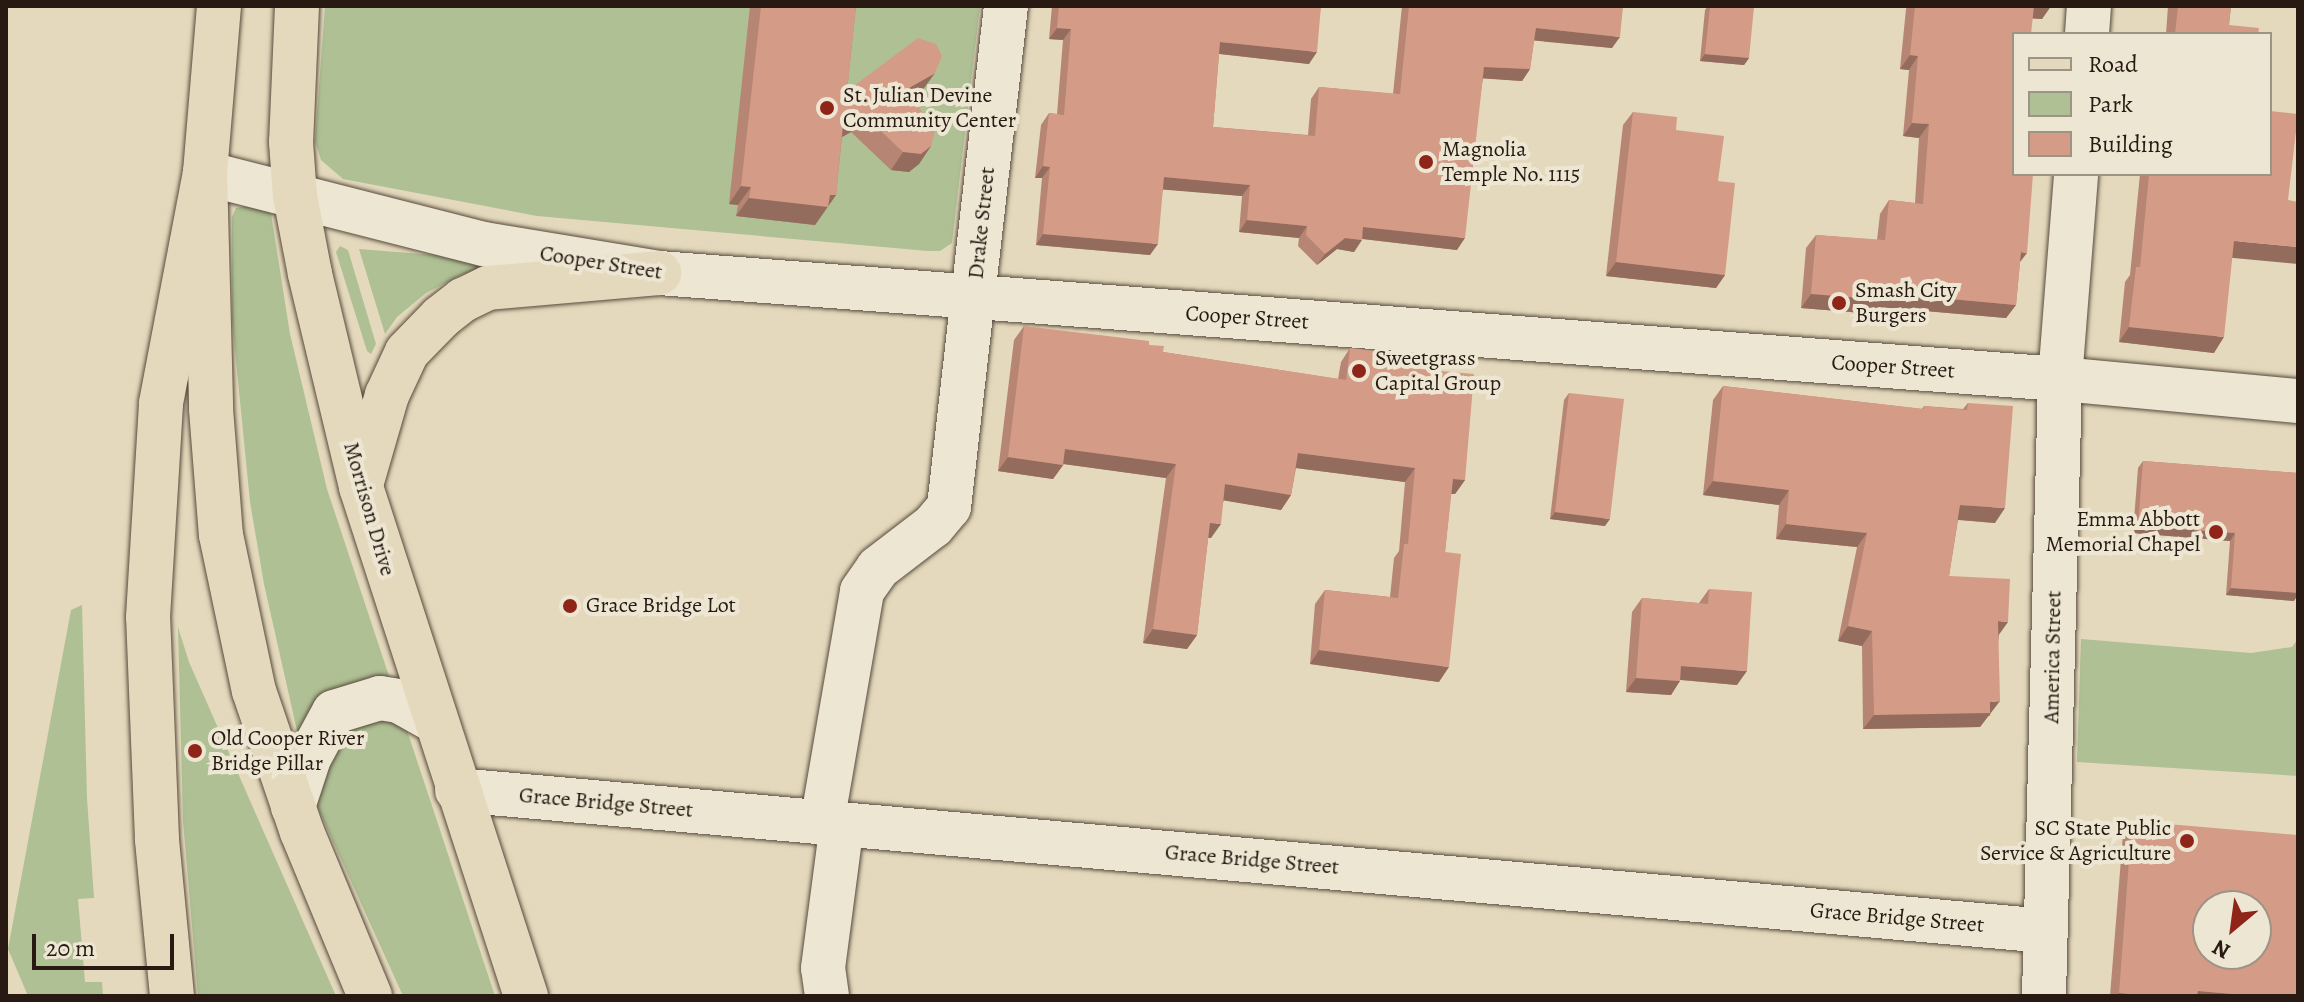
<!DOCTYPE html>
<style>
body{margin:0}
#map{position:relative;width:2304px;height:1002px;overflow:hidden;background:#e4d9bc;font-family:Alegreya,serif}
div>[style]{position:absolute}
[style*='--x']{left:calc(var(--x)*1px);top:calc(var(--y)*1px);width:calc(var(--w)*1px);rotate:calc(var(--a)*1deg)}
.green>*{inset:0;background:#afc094}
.roads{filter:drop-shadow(0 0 2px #574a3d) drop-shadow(0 0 2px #574a3d)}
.minor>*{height:44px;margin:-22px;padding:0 22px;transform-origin:22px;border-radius:22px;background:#ede6d3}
.major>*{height:44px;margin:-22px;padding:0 22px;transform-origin:22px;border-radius:22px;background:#e4d9bc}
.highway>*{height:44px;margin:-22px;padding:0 22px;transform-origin:22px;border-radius:22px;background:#e4d9bc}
.wall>*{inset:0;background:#b68573}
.shaded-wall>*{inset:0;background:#946c5e}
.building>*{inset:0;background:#d49b86}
.dots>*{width:22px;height:22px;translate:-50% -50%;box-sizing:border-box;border:4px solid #ede6d3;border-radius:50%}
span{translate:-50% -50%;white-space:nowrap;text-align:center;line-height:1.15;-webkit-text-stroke:8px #ede6d3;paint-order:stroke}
.poi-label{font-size:22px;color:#281a13}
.left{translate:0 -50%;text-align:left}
.right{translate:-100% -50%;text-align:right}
.street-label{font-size:22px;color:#281a13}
.frame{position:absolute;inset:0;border:8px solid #281a13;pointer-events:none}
.legend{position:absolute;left:2012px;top:32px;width:260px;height:144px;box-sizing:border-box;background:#ede6d3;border:2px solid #9e9486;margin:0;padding:10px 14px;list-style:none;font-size:24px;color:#281a13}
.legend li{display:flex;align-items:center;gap:16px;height:40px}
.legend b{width:40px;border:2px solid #9e9486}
.north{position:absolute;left:2192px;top:890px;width:80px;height:80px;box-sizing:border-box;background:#ede6d3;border:2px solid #9e9486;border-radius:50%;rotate:209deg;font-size:22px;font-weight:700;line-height:32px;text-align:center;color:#281a13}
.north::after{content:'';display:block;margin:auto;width:28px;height:36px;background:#8f2418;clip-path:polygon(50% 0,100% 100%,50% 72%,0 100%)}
.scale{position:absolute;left:32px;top:934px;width:142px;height:36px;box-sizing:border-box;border:4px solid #281a13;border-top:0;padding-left:10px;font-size:24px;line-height:28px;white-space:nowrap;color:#281a13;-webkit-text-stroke:6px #ede6d3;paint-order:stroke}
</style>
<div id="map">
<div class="green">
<i style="clip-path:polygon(325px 6px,980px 6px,952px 243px,940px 251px,928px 251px,537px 216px,343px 179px,321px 160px,315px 141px)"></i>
<i style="clip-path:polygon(263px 204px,270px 207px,290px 334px,327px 489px,495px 996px,403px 996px,311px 793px,264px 584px,250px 502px,232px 320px,232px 217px,236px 208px)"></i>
<i style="clip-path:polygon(340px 246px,348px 250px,376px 344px,371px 354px,367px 351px,336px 252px)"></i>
<i style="clip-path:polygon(359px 249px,498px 260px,488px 269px,461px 275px,426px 293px,397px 317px,385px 334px)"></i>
<i style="clip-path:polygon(82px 605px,87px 798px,94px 898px,78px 899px,85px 982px,102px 982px,103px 996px,28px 996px,8px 949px,71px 610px)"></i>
<i style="clip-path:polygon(178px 627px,189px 662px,336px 996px,198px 996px,183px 821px)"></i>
<i style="clip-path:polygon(2081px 639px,2251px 653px,2292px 647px,2298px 639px,2298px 776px,2077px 762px)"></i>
</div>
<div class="roads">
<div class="minor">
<i style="--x:2087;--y:34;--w:28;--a:-86"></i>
<i style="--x:205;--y:173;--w:288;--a:14.3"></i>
<i style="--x:484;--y:244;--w:177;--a:9.4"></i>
<i style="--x:659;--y:273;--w:1405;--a:4.33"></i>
<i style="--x:2060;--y:379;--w:239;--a:5.3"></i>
<i style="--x:457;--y:790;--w:1595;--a:5.07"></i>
<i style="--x:293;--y:807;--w:52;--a:-71.9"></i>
<i style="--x:309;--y:758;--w:52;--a:-61.5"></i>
<i style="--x:334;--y:712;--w:48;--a:-16.9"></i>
<i style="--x:380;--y:698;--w:19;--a:9"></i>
<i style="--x:399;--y:701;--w:41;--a:29.1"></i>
<i style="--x:822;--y:823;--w:235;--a:-80.2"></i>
<i style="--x:862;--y:591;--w:28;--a:-55"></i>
<i style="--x:878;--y:568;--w:69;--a:-37.4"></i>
<i style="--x:933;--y:526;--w:25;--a:-50"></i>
<i style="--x:949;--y:507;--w:504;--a:-83.51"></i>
<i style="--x:827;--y:996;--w:28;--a:-98"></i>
<i style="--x:823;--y:968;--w:145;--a:-82.5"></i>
<i style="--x:2044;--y:996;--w:617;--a:-88.51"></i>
<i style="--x:2060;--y:379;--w:206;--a:-85.5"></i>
</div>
<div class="major">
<i style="--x:219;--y:6;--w:168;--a:94.8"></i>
<i style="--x:205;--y:173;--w:236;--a:88.5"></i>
<i style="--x:211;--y:409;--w:126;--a:85.5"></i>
<i style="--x:221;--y:535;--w:159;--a:78.1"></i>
<i style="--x:254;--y:691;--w:149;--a:71.2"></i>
<i style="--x:302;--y:832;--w:178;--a:67.5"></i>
<i style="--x:297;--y:6;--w:136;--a:92.5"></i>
<i style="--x:291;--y:142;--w:54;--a:85.8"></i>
<i style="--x:295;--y:196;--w:79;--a:79.1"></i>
<i style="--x:310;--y:274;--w:219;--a:76.5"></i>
<i style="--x:361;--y:487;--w:535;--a:72.04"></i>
<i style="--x:361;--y:485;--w:94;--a:-73.9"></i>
<i style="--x:387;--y:395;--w:47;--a:-65.1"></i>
<i style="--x:407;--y:352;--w:49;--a:-45.8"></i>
<i style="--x:441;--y:317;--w:28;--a:-38"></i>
<i style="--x:463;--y:300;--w:28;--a:-26"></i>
<i style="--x:488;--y:288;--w:172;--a:-5"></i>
</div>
<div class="highway">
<i style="--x:172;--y:996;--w:158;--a:-95.5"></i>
<i style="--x:157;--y:839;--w:222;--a:-92.3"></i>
<i style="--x:148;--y:617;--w:214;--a:-86.5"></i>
<i style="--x:161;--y:403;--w:234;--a:-79.2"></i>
</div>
</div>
<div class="wall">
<i style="clip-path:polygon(750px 6px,856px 6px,847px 91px,922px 91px,912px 97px,931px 146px,919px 164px,909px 172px,891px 170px,851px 132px,842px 137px,836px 195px,815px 225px,736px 216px,738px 205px,729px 204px)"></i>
<i style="clip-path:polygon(1052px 6px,1321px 6px,1309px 64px,1219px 54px,1213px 127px,1308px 135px,1311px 99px,1319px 87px,1393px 94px,1402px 6px,1623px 6px,1612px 48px,1534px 40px,1530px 69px,1522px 81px,1483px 78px,1457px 250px,1362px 239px,1354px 252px,1337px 249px,1317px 265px,1298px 246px,1299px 238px,1239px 232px,1242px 196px,1163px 189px,1150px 255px,1036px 245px,1042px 178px,1035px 178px,1041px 125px,1049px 113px,1057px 114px,1063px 40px,1049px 39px)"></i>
<i style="clip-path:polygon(1708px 6px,1742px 6px,1749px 58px,1744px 65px,1700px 61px,1705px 10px)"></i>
<i style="clip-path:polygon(1908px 6px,2051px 6px,2042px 19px,2032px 18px,2014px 34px,2020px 262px,2016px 305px,2006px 318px,1879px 307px,1875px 314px,1801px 308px,1806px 248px,1816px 235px,1877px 240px,1880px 214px,1889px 200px,1915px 203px,1919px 138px,1903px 136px,1909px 70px,1900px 69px,1906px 9px)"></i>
<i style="clip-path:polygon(2168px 6px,2231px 6px,2229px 25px,2258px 34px,2166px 34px)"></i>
<i style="clip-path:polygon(1633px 112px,1676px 130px,1718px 181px,1725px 275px,1716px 288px,1606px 276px,1623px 125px)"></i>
<i style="clip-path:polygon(2140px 174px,2270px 174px,2232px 258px,2214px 353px,2119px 342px,2125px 282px,2130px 275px)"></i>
<i style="clip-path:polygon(1024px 326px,1149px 345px,1163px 352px,1338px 379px,1341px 362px,1350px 348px,1387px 366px,1465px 480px,1455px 494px,1451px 494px,1445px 552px,1439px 682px,1310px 664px,1315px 604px,1325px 590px,1390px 597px,1394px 558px,1399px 551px,1405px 482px,1296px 468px,1291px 495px,1281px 510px,1224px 500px,1211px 538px,1208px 538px,1197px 635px,1187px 649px,1143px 643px,1166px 478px,1064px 464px,1053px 479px,998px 471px,1014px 340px)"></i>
<i style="clip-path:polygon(1723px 386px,1922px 409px,1924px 406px,1963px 409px,1968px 403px,1995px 523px,1958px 520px,1949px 576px,1999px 635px,1990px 716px,1988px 716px,1980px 727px,1863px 729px,1862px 646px,1838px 641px,1857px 547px,1776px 539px,1779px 505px,1703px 495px,1713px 400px)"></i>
<i style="clip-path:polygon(1569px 393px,1605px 526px,1550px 519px,1564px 400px)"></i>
<i style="clip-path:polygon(2143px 461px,2298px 473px,2294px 601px,2226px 595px,2230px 541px,2133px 533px,2138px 468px)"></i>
<i style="clip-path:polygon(1709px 589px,1737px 685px,1680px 680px,1671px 695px,1626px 692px,1632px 612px,1642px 598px,1699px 603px)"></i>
<i style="clip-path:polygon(2132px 821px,2298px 996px,2110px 996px,2123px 834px)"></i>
</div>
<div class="shaded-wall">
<i style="clip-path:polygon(2033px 6px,2051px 6px,2042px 19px,2024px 18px)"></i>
<i style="clip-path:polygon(1057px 28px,1071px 29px,1063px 40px,1049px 39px)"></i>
<i style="clip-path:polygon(1536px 28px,1620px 37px,1612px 48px,1528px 40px)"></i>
<i style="clip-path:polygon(1220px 42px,1317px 52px,1309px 64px,1212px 53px)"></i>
<i style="clip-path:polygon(1705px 54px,1749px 58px,1744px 65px,1700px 61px)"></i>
<i style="clip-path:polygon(1910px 55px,1918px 56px,1909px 70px,1900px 69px)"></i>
<i style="clip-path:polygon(1484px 67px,1530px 69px,1522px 81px,1476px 78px)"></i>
<i style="clip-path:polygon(935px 73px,922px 91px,894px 107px,907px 89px)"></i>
<i style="clip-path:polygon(863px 114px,851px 132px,831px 143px,843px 125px)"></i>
<i style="clip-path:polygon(1912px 123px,1929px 124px,1919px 138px,1903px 136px)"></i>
<i style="clip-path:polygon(931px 146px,919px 164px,909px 172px,891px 170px,903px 152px)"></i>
<i style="clip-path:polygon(1043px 166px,1050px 167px,1042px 178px,1035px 178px)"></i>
<i style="clip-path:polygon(1164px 177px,1250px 185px,1242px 196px,1156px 189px)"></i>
<i style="clip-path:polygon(741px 186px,751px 187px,738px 205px,729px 204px)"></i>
<i style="clip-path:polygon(830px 195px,836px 195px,815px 225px,736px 216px,749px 198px)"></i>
<i style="clip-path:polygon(1247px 220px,1307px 226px,1299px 238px,1239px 232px)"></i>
<i style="clip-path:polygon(1363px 227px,1465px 238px,1457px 250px,1355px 238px)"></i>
<i style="clip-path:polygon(1043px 234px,1158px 244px,1150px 255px,1036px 245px)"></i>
<i style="clip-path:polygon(1345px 238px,1362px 240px,1354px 252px,1337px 249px,1317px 265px,1325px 254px)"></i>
<i style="clip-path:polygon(2234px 241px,2298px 247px,2298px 264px,2223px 257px)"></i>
<i style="clip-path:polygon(2021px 252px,2027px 253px,2017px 266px)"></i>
<i style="clip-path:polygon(1616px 262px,1725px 275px,1716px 288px,1606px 276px)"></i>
<i style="clip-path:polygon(1885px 293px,2016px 305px,2006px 318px,1879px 307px,1875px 314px,1801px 308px,1811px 294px)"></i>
<i style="clip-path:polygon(2129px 327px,2224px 337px,2214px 353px,2119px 342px)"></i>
<i style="clip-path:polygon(1065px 449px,1176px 464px,1166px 478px,1056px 463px)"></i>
<i style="clip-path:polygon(1298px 453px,1415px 468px,1405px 482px,1288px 467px)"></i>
<i style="clip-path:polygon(1008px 457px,1063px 465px,1053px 479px,998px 471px)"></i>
<i style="clip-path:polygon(1453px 479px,1465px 480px,1455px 494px,1443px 494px)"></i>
<i style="clip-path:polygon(1713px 481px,1789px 490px,1779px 505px,1703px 495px)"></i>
<i style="clip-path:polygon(1225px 484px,1291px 495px,1281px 510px,1215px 499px)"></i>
<i style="clip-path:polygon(1960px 505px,2005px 508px,1995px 523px,1950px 519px)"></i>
<i style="clip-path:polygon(1555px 512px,1610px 519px,1605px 526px,1550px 519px)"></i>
<i style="clip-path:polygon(1210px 523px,1221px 524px,1211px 538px,1200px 537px)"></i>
<i style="clip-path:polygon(1786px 524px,1867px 533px,1857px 547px,1776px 539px)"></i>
<i style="clip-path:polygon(2138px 526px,2235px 533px,2230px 541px,2133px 533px)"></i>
<i style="clip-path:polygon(2231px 588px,2298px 590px,2298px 595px,2294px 601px,2226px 595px)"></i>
<i style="clip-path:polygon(1998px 621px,2008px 622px,1998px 636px)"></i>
<i style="clip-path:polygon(1848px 626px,1872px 631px,1862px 646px,1838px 641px)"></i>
<i style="clip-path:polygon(1153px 629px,1197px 635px,1187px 649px,1143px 643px)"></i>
<i style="clip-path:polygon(1319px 650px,1449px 667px,1439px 682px,1310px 664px)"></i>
<i style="clip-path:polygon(1681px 666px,1747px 671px,1737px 685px,1672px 679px)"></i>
<i style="clip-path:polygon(1636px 678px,1680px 681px,1671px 695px,1626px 692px)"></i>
<i style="clip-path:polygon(2000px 701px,1980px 727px,1863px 729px,1874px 715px)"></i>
<i style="clip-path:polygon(2198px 991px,2256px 996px,2194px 996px)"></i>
<i style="clip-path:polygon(2119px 993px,2148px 996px,2117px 996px)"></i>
</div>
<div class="building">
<i style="clip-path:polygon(761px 6px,856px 6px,847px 91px,918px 38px,936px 44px,942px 56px,935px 73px,907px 89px,935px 131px,931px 146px,921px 154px,903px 152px,863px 114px,843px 125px,836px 195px,830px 195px,828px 207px,749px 198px,751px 187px,741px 186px)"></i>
<i style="clip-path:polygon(1059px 6px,1321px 6px,1317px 52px,1220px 42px,1213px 127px,1315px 136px,1319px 87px,1400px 94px,1409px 6px,1623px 6px,1620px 37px,1536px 28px,1530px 69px,1484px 67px,1465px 238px,1363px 227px,1362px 240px,1345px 238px,1325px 254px,1306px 235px,1307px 226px,1247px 220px,1250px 185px,1164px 177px,1158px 244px,1043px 234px,1050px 167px,1043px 166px,1049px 113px,1064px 115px,1071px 29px,1057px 28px)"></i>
<i style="clip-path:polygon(1710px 6px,1754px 7px,1749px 58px,1705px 54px)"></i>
<i style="clip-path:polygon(1915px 6px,2034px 6px,2031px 34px,2014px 34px,2014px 174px,2033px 174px,2027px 253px,2021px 252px,2016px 305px,1885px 293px,1885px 300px,1811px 294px,1816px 235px,1885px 240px,1889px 200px,1923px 204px,1929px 124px,1912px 123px,1918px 56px,1910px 55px)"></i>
<i style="clip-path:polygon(2178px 6px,2231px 6px,2229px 25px,2259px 28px,2258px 34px,2175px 34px)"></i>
<i style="clip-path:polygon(2270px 111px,2298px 114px,2288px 200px,2298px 202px,2298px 247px,2234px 241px,2224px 337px,2129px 327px,2136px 267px,2140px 267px,2149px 174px,2270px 174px)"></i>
<i style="clip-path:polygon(1633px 112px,1677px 117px,1676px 130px,1724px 136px,1718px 181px,1735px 183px,1725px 275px,1616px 262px)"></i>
<i style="clip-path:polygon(1024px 326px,1149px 341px,1149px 345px,1164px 346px,1163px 352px,1346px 380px,1350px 348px,1389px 353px,1387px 366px,1474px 374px,1465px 480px,1453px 479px,1445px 552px,1461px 554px,1449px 667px,1319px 650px,1325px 590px,1398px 598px,1404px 544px,1408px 544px,1415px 468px,1298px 453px,1291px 495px,1225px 484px,1221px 524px,1210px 523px,1197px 635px,1153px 629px,1176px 464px,1065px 449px,1063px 465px,1008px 457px)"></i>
<i style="clip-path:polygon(1723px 386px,1924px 409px,1924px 406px,1967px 410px,1968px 403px,2013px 406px,2005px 508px,1960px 505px,1949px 576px,2010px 579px,2008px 622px,1998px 621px,2000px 701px,1990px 702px,1990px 713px,1874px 715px,1872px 631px,1848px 626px,1867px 533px,1786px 524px,1789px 490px,1713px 481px)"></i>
<i style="clip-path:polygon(1569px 393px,1624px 399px,1610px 519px,1555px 512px)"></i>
<i style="clip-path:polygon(2143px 461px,2298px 473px,2298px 593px,2231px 588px,2235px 533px,2138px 526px)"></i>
<i style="clip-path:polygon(1709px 589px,1752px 592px,1747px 671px,1681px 666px,1680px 681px,1636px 678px,1642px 598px,1708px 604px)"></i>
<i style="clip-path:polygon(evenodd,2132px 821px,2298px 835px,2298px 996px,2256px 996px,2198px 991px,2197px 996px,2148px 996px,2119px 993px,2132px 821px,2208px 906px,2256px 906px,2256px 954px,2208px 954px,2208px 906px)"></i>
</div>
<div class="dots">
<i style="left:827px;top:108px;background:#8f2418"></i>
<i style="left:1426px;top:162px;background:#8f2418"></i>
<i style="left:1839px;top:303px;background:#8f2418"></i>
<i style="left:1359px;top:371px;background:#8f2418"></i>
<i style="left:2216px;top:532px;background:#8f2418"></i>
<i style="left:570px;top:606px;background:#8f2418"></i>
<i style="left:195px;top:751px;background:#8f2418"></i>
<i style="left:2187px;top:841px;background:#8f2418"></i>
</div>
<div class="poi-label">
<span class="left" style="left:843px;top:108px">St. Julian Devine<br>Community Center</span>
<span class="left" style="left:1442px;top:162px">Magnolia<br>Temple No. 1115</span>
<span class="left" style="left:1855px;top:303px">Smash City<br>Burgers</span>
<span class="left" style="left:1375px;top:371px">Sweetgrass<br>Capital Group</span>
<span class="right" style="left:2200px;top:532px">Emma Abbott<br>Memorial Chapel</span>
<span class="left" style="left:586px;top:606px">Grace Bridge Lot</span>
<span class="left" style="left:211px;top:751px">Old Cooper River<br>Bridge Pillar</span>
<span class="right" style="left:2171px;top:841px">SC State Public<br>Service &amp; Agriculture</span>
</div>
<div class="street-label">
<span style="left:982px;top:223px;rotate:-84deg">Drake Street</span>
<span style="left:601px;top:263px;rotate:9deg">Cooper Street</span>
<span style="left:1247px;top:318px;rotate:4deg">Cooper Street</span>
<span style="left:1893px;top:367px;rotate:4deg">Cooper Street</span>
<span style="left:369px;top:509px;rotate:74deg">Morrison Drive</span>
<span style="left:2053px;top:657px;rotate:-89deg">America Street</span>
<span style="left:606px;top:803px;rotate:5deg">Grace Bridge Street</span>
<span style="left:1252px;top:860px;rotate:5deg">Grace Bridge Street</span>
<span style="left:1897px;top:918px;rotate:5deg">Grace Bridge Street</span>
</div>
<div class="frame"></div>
<ul class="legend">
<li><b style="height:10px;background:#e4d9bc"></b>Road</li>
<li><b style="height:22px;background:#afc094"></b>Park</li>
<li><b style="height:22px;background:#d49b86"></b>Building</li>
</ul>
<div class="north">N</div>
<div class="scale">20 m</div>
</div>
